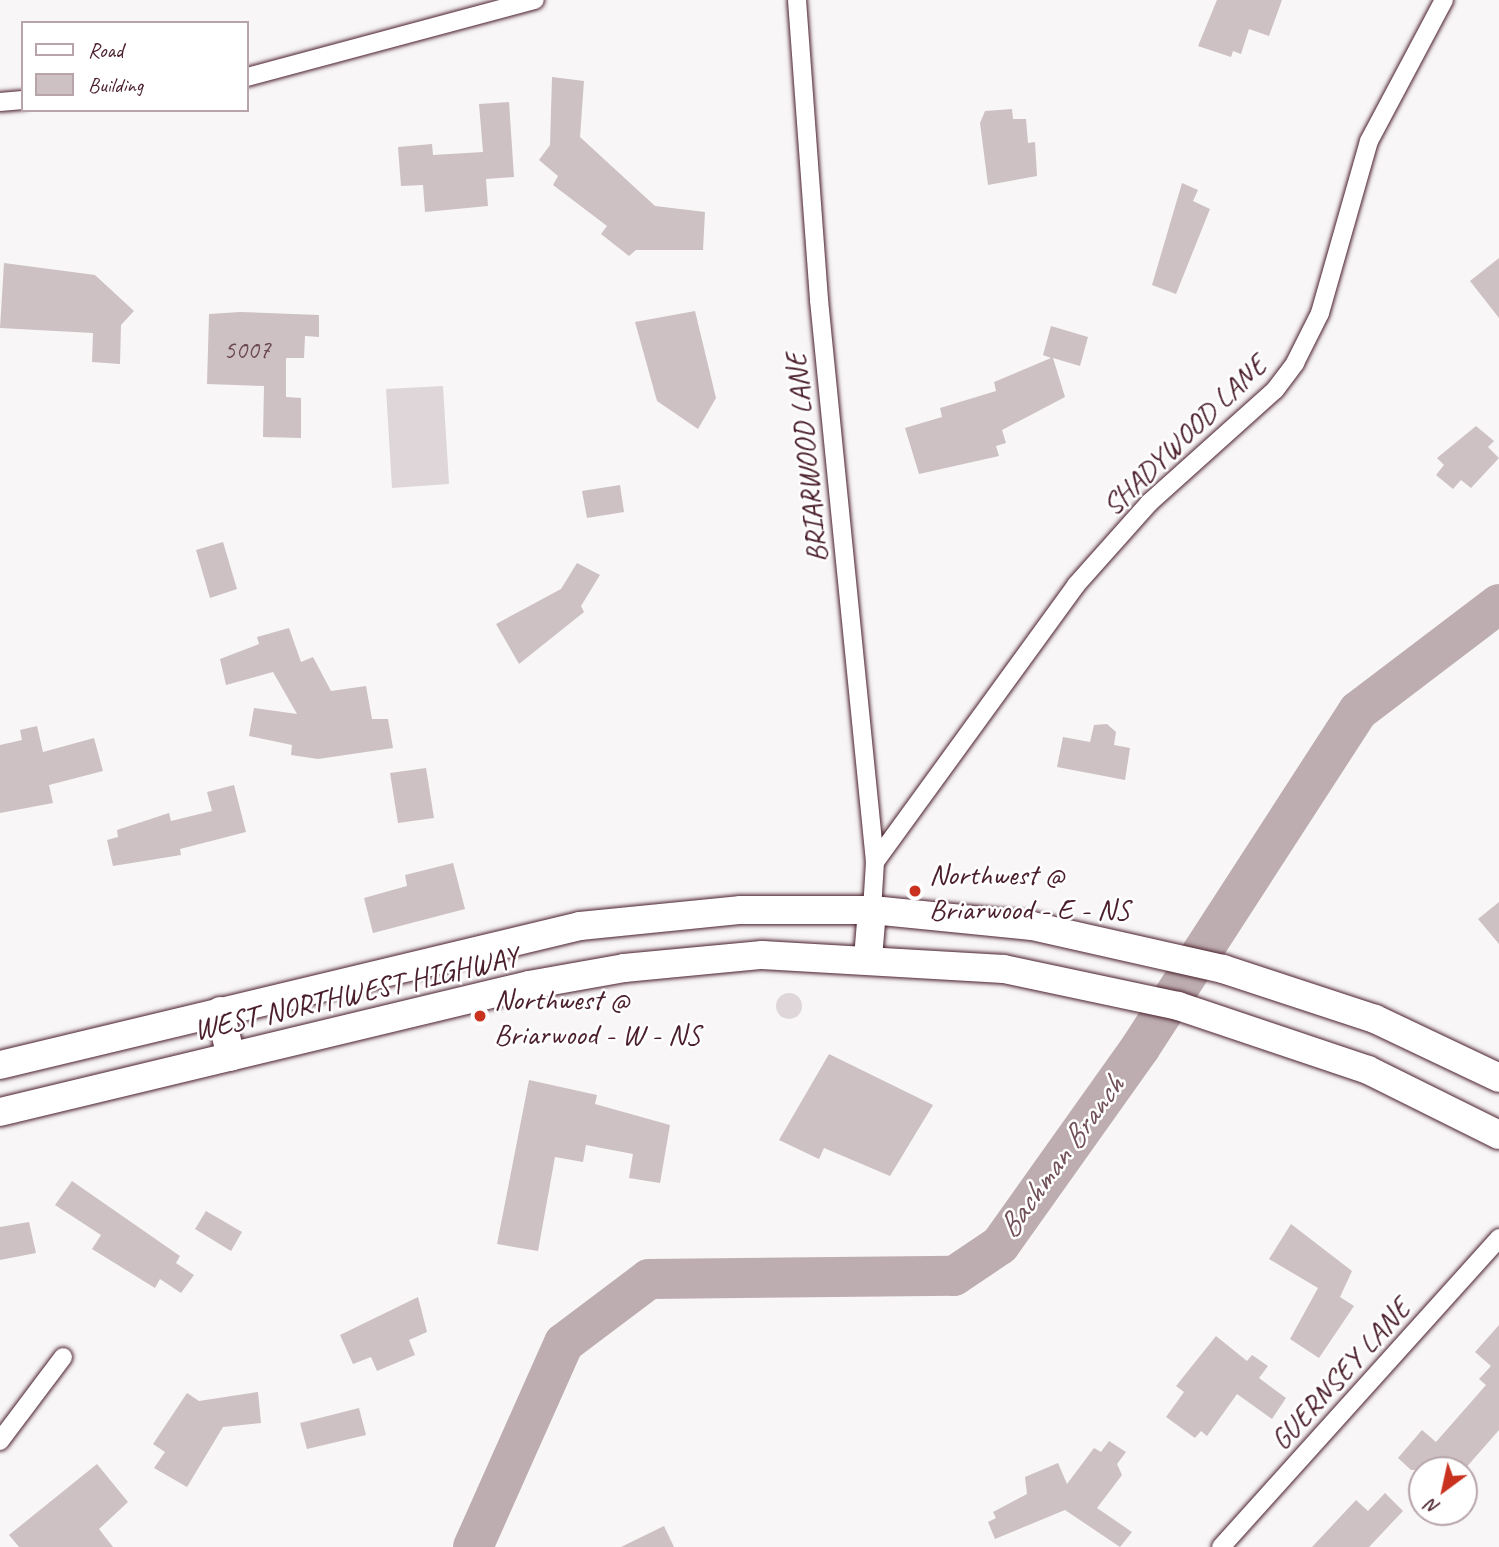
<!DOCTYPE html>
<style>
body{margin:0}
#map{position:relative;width:1499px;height:1547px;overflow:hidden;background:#f8f6f7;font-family:Caveat,sans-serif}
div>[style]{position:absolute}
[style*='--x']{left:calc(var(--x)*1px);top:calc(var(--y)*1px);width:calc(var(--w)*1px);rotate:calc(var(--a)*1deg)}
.green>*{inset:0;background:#ded6d9}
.round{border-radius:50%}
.river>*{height:40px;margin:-20px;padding:0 20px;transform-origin:20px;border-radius:20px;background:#bdadb0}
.building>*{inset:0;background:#cdc1c4}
.roads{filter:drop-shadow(0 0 2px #4a1f2b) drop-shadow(0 0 2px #4a1f2b)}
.minor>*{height:18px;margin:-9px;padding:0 9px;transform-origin:9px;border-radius:9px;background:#fff}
.primary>*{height:28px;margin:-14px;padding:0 14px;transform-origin:14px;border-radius:14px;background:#fff}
.dots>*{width:19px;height:19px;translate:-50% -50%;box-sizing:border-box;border:4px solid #fff;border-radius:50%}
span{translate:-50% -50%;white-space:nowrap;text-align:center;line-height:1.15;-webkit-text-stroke:5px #fff;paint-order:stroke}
.number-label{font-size:26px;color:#6b4851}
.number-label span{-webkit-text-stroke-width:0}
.street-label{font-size:30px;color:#4a1f2b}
.poi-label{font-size:30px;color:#4a1f2b}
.left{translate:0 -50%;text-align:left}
.water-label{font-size:32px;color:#72515a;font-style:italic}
.legend{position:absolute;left:21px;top:21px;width:228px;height:91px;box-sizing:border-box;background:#fff;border:2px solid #b7a5aa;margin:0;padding:9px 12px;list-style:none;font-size:21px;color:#4a1f2b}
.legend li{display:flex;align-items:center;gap:14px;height:35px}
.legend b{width:35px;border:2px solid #b7a5aa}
.north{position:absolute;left:1408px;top:1456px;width:70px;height:70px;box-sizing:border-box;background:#fff;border:2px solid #b7a5aa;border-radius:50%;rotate:213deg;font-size:19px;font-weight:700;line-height:28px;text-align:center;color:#4a1f2b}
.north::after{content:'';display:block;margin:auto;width:24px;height:32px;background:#c8321e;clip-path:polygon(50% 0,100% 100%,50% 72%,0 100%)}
</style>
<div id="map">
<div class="green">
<i style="clip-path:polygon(443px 386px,449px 484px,392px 488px,386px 389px)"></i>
<i class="round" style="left:776px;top:993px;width:26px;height:26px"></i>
</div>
<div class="river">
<i style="--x:473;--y:1547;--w:223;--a:-66"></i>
<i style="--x:564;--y:1343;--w:106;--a:-37"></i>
<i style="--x:649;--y:1279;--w:305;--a:-0.6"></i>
<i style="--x:954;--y:1276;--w:55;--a:-34"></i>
<i style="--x:1000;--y:1245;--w:242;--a:-54.6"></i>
<i style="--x:1140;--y:1048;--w:401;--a:-57.1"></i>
<i style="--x:1358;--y:711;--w:177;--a:-37.2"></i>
</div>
<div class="building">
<i style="clip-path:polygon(1217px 0,1282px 0,1269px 36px,1249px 29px,1241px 54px,1233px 51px,1231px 57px,1198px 46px)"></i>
<i style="clip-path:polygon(552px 77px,584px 81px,580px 137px,655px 206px,705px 212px,703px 250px,636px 250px,629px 256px,601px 234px,607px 226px,553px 185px,558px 176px,539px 160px,550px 145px)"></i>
<i style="clip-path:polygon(509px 102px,514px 177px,486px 179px,488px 206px,425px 212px,423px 185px,401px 186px,398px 147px,432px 144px,433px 155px,483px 152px,479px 104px)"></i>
<i style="clip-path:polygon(1012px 109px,1013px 119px,1026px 119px,1028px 143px,1035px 142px,1037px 176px,988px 185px,980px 123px,985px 111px)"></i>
<i style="clip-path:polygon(1182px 183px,1198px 190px,1193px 201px,1210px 209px,1176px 294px,1152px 285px)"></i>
<i style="clip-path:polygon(1499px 258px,1499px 318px,1470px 281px)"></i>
<i style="clip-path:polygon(4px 263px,95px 275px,134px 311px,121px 325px,120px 364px,92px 362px,93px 333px,0 328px)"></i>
<i style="clip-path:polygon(695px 311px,716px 398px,698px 429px,657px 401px,635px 322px)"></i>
<i style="clip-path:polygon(240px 312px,319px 315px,319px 337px,305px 336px,304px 358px,286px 358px,286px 397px,301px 398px,301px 438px,263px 437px,264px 386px,207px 384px,209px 314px)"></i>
<i style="clip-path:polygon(1051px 326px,1088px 337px,1080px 366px,1053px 358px,1065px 397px,1002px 430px,1006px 443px,996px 446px,999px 456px,919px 474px,905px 428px,942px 417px,940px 408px,996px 391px,994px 382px,1051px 358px,1043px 355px)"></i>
<i style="clip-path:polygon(1476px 426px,1494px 441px,1488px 447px,1499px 458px,1471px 488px,1461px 480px,1453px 489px,1436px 475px,1444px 465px,1437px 458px)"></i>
<i style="clip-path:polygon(620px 485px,624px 512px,587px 518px,582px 491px)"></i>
<i style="clip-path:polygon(223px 542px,237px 589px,210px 598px,196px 550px)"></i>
<i style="clip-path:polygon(577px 563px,600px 575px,581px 606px,584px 612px,519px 664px,496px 624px,561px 589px)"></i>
<i style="clip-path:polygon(289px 628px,301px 662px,313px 657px,331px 691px,366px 686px,372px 719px,388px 719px,393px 748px,318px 759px,291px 755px,292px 745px,249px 736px,254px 708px,297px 714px,273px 672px,226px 685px,220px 659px,259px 644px,257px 637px)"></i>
<i style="clip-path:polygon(1107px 724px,1116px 732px,1114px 745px,1130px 748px,1125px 780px,1057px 767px,1063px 737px,1090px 742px,1094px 725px)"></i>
<i style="clip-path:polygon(37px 726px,43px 752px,94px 738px,103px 771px,49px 785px,53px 803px,0 813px,0 745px,22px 740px,20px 730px)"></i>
<i style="clip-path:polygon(426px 768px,434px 818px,398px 823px,390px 773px)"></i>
<i style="clip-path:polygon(234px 785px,246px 832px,180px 849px,181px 855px,113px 866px,107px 840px,118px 837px,117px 830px,169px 813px,171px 821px,212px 811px,207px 792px)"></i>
<i style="clip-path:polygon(453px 863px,465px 909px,373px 933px,364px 898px,407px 886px,405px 875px)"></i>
<i style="clip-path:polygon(1499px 902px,1499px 944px,1478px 919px)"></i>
<i style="clip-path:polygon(829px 1054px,933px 1105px,890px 1176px,824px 1148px,819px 1159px,779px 1140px)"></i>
<i style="clip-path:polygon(529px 1080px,597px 1095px,595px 1104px,670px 1125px,660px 1183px,629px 1178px,633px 1154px,586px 1145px,583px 1162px,555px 1157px,538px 1251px,497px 1244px)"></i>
<i style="clip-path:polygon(72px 1181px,180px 1256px,176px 1263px,194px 1275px,181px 1293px,160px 1279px,155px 1288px,92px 1249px,101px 1235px,55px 1205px)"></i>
<i style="clip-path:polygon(206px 1211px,242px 1232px,231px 1251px,195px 1229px)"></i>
<i style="clip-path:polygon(29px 1222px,36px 1253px,0 1260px,0 1227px)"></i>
<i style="clip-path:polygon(1291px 1224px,1352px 1271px,1340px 1297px,1354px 1306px,1319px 1358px,1290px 1339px,1318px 1288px,1269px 1259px)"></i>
<i style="clip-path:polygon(418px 1297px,427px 1332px,409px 1340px,415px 1355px,377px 1371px,371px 1357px,353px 1364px,340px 1335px)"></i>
<i style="clip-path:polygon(1499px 1325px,1499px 1430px,1464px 1470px,1411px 1470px,1398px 1458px,1422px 1430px,1436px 1442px,1486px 1385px,1479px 1379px,1491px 1366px,1475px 1352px)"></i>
<i style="clip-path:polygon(1216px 1336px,1247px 1361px,1252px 1355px,1268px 1366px,1259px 1378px,1286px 1398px,1272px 1419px,1237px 1394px,1207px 1436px,1201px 1431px,1195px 1438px,1166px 1417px,1184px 1392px,1176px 1386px)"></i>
<i style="clip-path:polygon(258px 1392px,261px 1423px,223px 1427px,187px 1487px,154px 1468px,165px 1452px,153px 1444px,187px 1393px,199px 1401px)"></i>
<i style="clip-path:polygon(359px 1408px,366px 1435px,307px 1449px,300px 1423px)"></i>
<i style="clip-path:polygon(1109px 1441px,1126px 1452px,1117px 1464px,1122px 1475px,1097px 1508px,1132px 1532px,1120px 1547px,1065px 1510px,995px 1539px,988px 1522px,996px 1518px,993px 1512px,1027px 1494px,1025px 1477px,1058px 1463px,1067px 1484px,1094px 1448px,1101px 1452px)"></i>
<i style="clip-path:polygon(97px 1464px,128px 1502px,99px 1529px,113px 1547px,19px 1547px,9px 1535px)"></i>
<i style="clip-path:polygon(1385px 1493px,1403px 1511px,1369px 1547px,1312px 1547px,1356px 1500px,1368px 1511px)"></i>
<i style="clip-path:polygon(664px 1526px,674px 1547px,621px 1547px)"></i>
</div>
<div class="roads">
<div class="minor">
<i style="--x:797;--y:0;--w:301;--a:85.8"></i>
<i style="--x:819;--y:300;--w:565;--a:84.31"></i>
<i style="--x:875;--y:862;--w:48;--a:93.6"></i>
<i style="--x:247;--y:77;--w:298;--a:-15"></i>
<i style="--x:0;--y:102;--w:23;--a:-5"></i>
<i style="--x:875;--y:862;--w:342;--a:-54"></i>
<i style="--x:1076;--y:585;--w:110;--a:-48.3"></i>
<i style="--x:1149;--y:503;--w:169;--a:-41.9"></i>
<i style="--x:1275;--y:390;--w:34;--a:-53"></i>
<i style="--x:1295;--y:363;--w:56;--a:-63.4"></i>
<i style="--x:1320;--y:313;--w:179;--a:-74.1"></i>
<i style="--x:1369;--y:141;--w:160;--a:-62"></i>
<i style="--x:0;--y:1441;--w:105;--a:-53.1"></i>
<i style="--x:1221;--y:1547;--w:416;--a:-48"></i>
</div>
<div class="primary">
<i style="--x:868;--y:958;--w:48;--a:-85.2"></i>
<i style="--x:220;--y:1011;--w:47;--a:76.6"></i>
<i style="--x:0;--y:1065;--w:596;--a:-13.48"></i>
<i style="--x:580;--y:926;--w:162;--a:-5.7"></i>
<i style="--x:741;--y:910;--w:131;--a:0"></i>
<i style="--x:872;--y:910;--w:161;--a:5.7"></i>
<i style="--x:1032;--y:926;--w:196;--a:12.7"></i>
<i style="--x:1223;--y:969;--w:160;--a:18.2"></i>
<i style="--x:1375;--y:1019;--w:137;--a:25.4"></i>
<i style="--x:0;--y:1112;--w:544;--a:-13.5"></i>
<i style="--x:529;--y:985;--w:97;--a:-10.1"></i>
<i style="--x:624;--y:968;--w:139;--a:-5.4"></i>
<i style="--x:762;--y:955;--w:242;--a:3.3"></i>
<i style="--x:1004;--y:969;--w:178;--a:12"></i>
<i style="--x:1178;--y:1006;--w:200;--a:18.6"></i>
<i style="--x:1368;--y:1070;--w:146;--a:26.4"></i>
</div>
</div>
<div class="dots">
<i style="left:915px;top:891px;background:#c8321e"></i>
<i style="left:480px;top:1016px;background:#c8321e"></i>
</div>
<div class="number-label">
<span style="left:247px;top:350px">5007</span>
</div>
<div class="street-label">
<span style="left:1184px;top:435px;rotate:-44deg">SHADYWOOD LANE</span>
<span style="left:806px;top:458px;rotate:-96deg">BRIARWOOD LANE</span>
<span style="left:356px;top:993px;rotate:-13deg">WEST NORTHWEST HIGHWAY</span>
<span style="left:1340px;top:1374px;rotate:-48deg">GUERNSEY LANE</span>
</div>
<div class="poi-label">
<span class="left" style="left:929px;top:891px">Northwest @<br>Briarwood - E - NS</span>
<span class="left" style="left:494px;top:1016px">Northwest @<br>Briarwood - W - NS</span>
</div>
<div class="water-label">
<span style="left:1061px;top:1157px;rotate:-54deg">Bachman Branch</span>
</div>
<ul class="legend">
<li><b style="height:9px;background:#fff"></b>Road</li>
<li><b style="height:19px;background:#cdc1c4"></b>Building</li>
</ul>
<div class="north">N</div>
</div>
